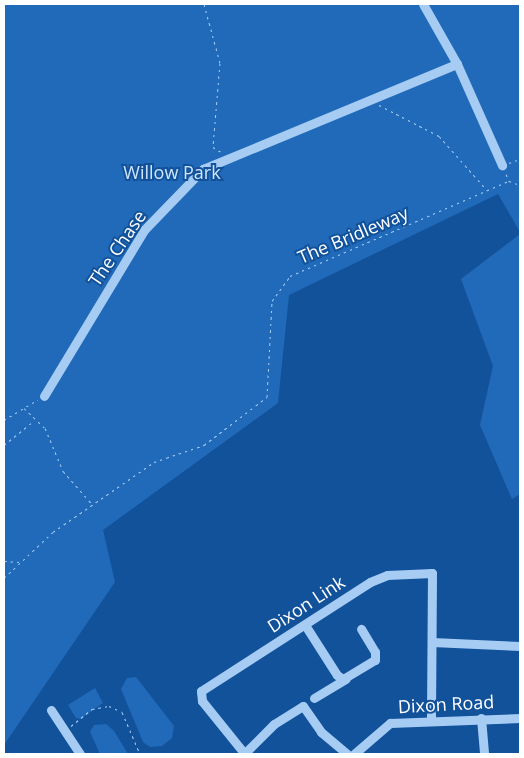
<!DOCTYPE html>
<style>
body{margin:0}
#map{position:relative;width:524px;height:758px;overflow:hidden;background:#12529b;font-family:"Open Sans",sans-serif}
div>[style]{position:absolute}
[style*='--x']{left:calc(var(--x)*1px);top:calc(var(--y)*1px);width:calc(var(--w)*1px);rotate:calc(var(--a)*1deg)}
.green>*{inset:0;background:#206ab9}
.path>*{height:1px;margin-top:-0.5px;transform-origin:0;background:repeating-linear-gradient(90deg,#a6ccf4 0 2.5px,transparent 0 6.5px)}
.minor>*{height:9px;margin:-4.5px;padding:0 4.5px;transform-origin:4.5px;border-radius:4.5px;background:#a6ccf4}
span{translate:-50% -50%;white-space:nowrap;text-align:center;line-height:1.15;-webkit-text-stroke:4px #12529b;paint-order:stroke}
.park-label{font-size:18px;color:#cee5fe}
.street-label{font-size:18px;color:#fff}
.frame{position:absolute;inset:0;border:5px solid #fff;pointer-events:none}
</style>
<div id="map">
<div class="green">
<i style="clip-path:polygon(4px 4px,520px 4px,520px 232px,498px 194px,289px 295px,278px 403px,103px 530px,115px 582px,4px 745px)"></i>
<i style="clip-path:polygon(520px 234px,520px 494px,512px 499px,480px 425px,493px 366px,461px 279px)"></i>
<i style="clip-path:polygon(136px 677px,174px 726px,172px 738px,162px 746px,150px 747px,143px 742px,121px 689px,127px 678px)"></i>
<i style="clip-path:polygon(95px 688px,103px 703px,81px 719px,76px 718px,68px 705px)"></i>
<i style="clip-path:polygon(106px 724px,114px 731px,128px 754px,100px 754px,90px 732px,94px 725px)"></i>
</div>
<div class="path">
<i style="--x:204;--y:4;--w:61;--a:74.8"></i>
<i style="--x:220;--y:63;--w:84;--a:94.8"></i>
<i style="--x:213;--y:147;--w:9;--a:32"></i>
<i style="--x:379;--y:105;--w:68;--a:27.3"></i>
<i style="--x:439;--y:136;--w:72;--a:48.4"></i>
<i style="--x:509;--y:163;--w:12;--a:-20"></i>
<i style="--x:506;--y:174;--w:8;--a:67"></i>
<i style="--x:509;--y:181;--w:12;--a:20"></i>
<i style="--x:24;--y:408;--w:29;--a:44"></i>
<i style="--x:45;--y:428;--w:47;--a:67.3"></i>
<i style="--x:63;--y:471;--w:44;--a:48.7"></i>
<i style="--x:4;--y:420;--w:39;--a:-31"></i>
<i style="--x:4;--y:445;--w:38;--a:-39"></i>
<i style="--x:4;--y:561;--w:16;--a:4"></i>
<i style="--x:4;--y:578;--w:67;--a:-43.2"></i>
<i style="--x:53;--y:532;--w:123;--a:-34.7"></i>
<i style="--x:154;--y:462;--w:53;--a:-18.8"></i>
<i style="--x:204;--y:445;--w:79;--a:-37.3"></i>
<i style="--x:267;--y:397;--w:96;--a:-87"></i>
<i style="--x:272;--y:301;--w:31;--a:-54"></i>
<i style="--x:290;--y:276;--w:239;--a:-23.5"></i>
<i style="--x:71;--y:726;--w:27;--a:-39"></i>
<i style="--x:92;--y:709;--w:17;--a:-10"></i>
<i style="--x:109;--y:706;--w:14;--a:25"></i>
<i style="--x:122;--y:712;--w:46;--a:66.8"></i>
</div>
<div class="minor">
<i style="--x:423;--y:4;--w:69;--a:60.5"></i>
<i style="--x:457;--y:64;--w:111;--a:66"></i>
<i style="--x:44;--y:396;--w:194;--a:-58.9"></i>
<i style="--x:144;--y:230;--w:85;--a:-46"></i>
<i style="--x:203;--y:169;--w:275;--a:-22.5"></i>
<i style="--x:305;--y:625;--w:59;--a:57.4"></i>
<i style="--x:337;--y:675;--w:7;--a:34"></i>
<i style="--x:343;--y:679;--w:37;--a:-31"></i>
<i style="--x:375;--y:660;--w:8;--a:-90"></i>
<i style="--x:375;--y:652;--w:27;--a:-121"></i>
<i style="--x:432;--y:642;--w:88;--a:2.6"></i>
<i style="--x:314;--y:698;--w:37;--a:-31"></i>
<i style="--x:51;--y:710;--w:53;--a:56.6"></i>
<i style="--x:481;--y:718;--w:36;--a:85"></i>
<i style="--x:244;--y:753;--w:67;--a:-128.9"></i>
<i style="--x:202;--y:701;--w:10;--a:-96"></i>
<i style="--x:201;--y:691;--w:201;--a:-32.8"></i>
<i style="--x:370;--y:582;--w:18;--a:-22"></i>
<i style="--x:387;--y:575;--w:45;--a:-2.5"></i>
<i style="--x:432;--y:573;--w:146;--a:90.4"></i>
<i style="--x:244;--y:754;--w:42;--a:-45"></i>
<i style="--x:274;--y:724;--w:34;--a:-32"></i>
<i style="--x:303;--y:706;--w:32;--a:55"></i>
<i style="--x:321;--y:732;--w:34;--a:40"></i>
<i style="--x:354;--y:754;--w:48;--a:-40.7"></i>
<i style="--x:390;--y:723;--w:130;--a:-2.2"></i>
</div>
<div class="park-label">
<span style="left:172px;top:172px">Willow Park</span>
</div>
<div class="street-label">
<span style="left:353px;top:235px;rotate:-23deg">The Bridleway</span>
<span style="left:117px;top:248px;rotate:-56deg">The Chase</span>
<span style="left:306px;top:604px;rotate:-33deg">Dixon Link</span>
<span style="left:446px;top:704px;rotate:-3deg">Dixon Road</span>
</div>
<div class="frame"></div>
</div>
